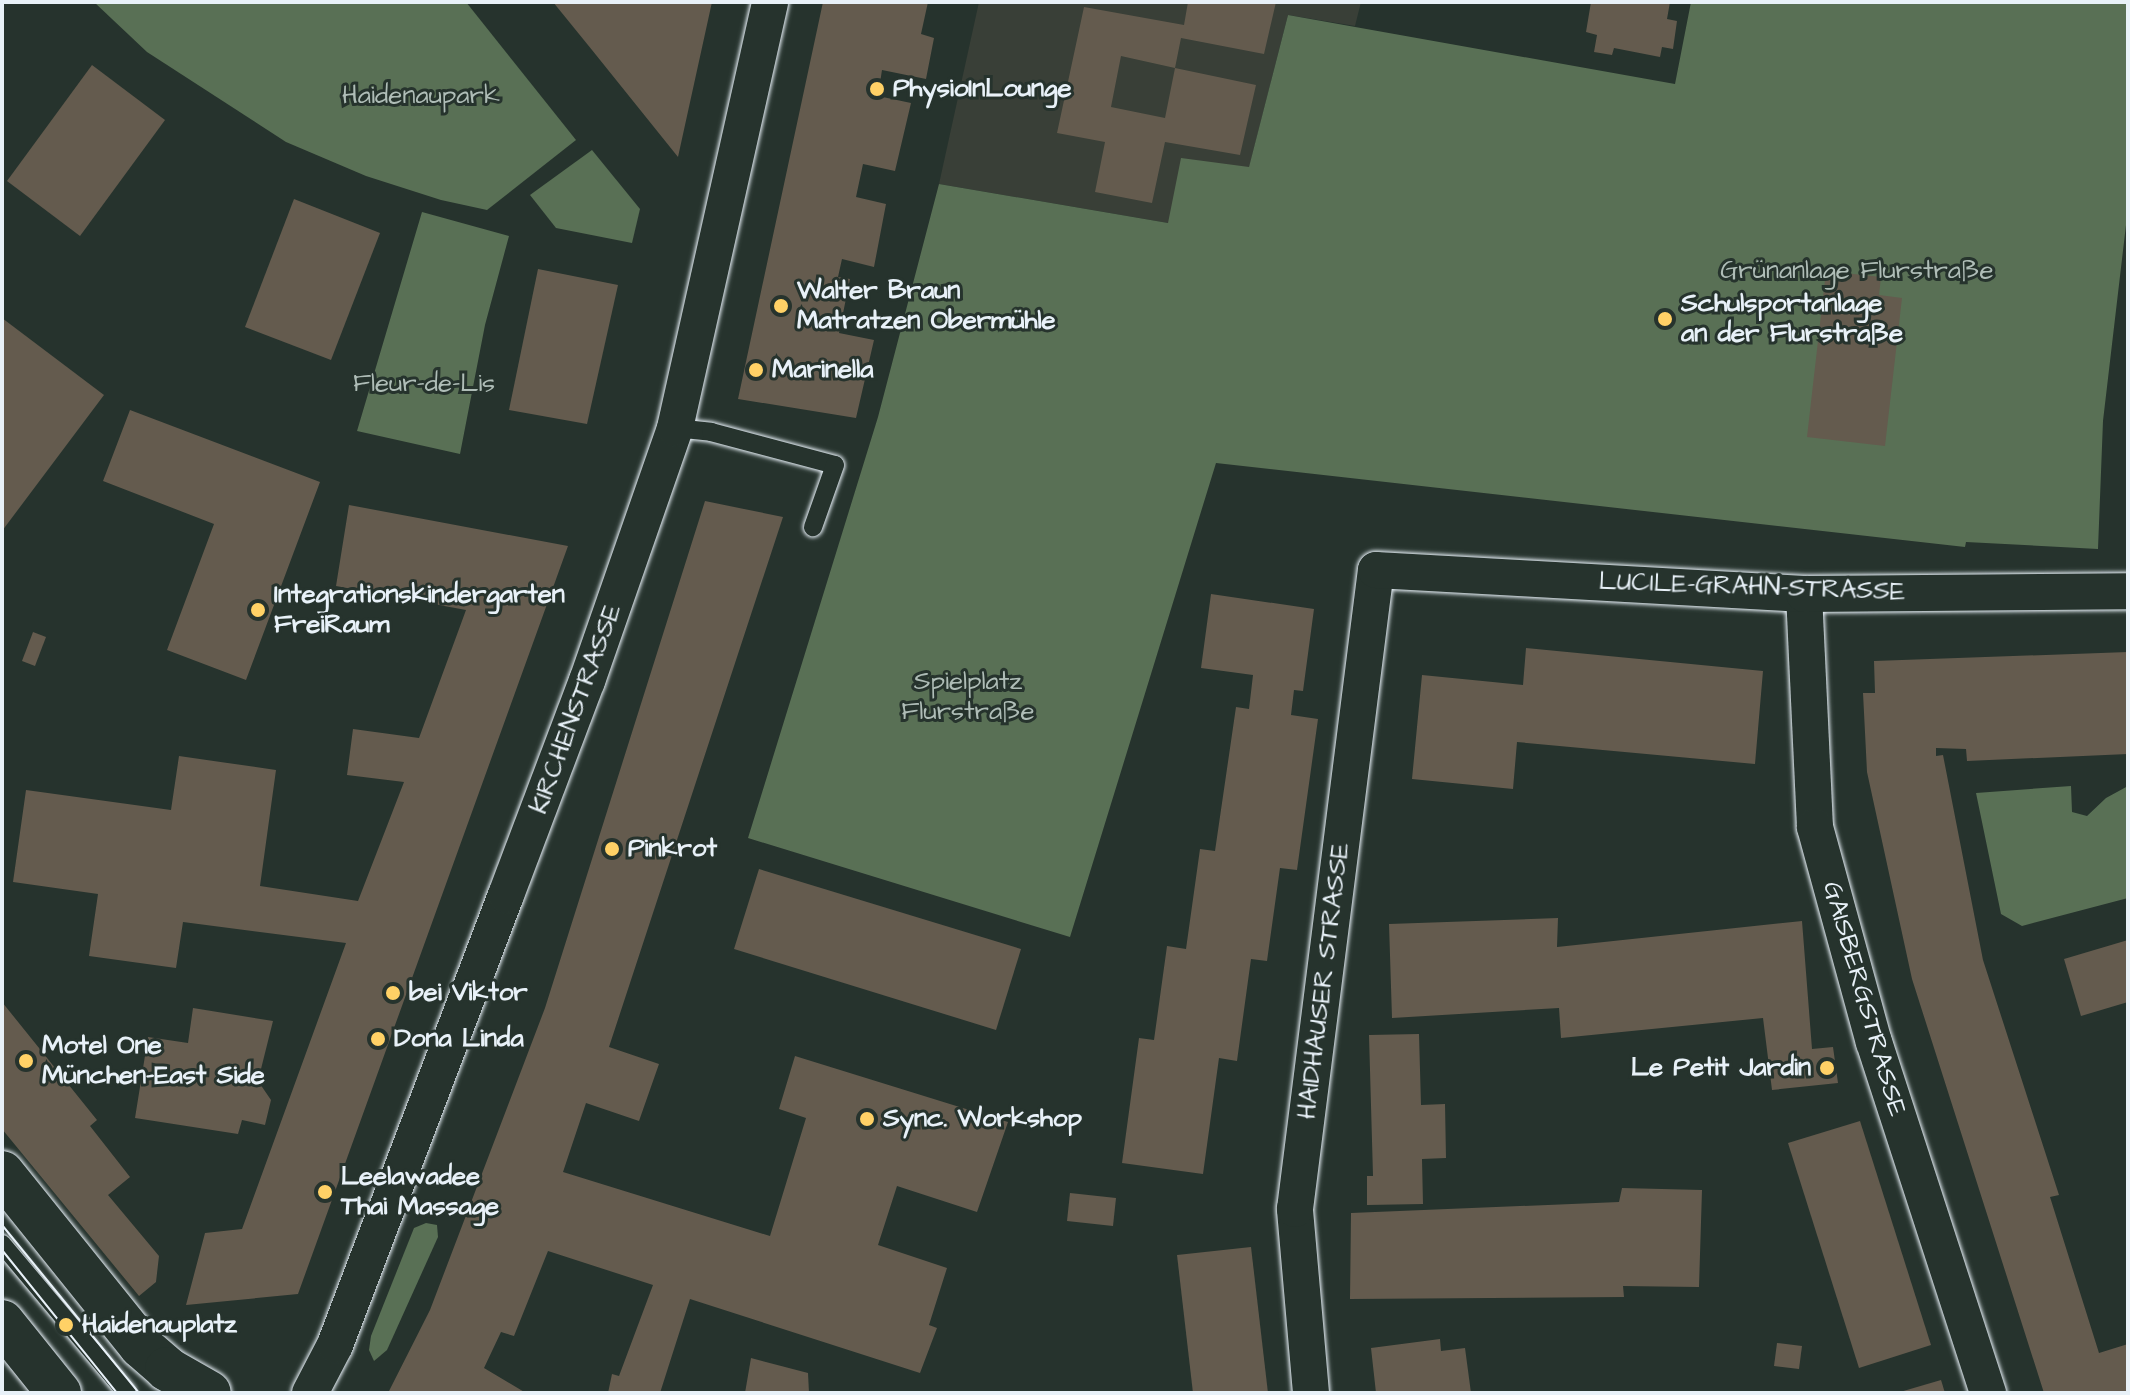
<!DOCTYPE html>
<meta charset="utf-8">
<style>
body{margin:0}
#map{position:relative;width:2130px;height:1395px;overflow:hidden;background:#26332d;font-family:"Architects Daughter",sans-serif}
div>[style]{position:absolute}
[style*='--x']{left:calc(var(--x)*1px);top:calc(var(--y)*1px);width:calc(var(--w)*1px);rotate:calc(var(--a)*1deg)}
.built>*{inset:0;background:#393f37}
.green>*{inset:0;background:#597055}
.building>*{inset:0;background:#645b4e}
.roads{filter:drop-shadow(0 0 2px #e8f1f8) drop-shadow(0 0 2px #e8f1f8)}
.lane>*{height:18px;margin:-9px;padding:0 9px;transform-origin:9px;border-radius:9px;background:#26332d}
.street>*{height:36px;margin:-18px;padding:0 18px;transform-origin:18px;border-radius:18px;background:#26332d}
.secondary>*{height:44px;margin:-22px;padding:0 22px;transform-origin:22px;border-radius:22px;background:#26332d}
.tram>*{height:2px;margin:-1px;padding:0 1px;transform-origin:1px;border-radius:1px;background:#e8f1f8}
.dots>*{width:22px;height:22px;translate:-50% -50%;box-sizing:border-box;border:4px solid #26332d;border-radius:50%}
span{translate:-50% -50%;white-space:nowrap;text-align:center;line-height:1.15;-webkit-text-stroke:6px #26332d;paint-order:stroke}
.poi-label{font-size:26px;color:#e8f1f8;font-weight:700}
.left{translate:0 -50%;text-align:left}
.right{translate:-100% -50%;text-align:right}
.park-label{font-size:26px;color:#afbdb7}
.street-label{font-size:26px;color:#e8f1f8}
.frame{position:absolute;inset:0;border:4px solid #e8f1f8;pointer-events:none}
</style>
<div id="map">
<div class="built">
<i style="clip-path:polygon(979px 2px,1361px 2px,1355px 26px,1288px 15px,1249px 168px,1168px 223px,939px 184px)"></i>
</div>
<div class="green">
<i style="clip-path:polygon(94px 2px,466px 2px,576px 140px,487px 210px,441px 200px,366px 176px,286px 142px,147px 52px)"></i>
<i style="clip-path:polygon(1691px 2px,2128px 2px,2128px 208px,2103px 421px,2098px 549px,1966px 542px,1965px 547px,1216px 463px,1070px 937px,748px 838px,878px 417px,939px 184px,1168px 223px,1181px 158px,1249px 167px,1288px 15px,1675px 84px)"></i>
<i style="clip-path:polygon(592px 150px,640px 209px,632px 243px,556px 228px,530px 195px)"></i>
<i style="clip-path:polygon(422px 212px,509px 236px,485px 325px,460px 454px,357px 431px)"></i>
<i style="clip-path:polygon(2071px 786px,2072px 812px,2087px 816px,2106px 798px,2128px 786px,2128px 898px,2022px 926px,2001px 914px,1976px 793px)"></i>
<i style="clip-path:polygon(426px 1223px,437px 1225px,438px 1237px,387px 1350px,374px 1361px,369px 1350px,371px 1336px,414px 1228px)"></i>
</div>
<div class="building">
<i style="clip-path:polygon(553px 2px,712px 2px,678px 157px,592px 50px)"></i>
<i style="clip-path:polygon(823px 2px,928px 2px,921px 34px,934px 38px,926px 79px,882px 70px,878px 96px,911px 103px,895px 171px,863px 164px,856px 197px,886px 204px,874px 267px,842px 259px,838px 277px,850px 279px,839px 333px,874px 340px,856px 418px,738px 399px)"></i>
<i style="clip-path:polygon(1188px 2px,1276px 2px,1264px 54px,1181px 38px,1175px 68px,1121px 56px,1111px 107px,1165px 118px,1175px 68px,1256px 85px,1240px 155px,1165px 142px,1152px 203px,1095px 192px,1105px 142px,1057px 133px,1084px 7px,1184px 25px)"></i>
<i style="clip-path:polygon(1591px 2px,1670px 2px,1667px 19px,1677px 21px,1673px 49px,1662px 47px,1660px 57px,1614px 48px,1612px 55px,1594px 52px,1597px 35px,1586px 32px)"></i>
<i style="clip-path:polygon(92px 65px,165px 120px,80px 236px,7px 181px)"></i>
<i style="clip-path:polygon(294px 199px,380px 233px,331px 360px,245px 327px)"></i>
<i style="clip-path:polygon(538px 269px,618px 285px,587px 424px,509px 410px)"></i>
<i style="clip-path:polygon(1826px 271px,1881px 277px,1879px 295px,1902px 298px,1885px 446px,1807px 437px)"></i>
<i style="clip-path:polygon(2px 318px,104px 395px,2px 531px)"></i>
<i style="clip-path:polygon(130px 410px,320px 482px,246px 680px,167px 650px,214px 524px,103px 481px)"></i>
<i style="clip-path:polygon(705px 501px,783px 517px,609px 1047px,659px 1064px,639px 1121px,586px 1103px,563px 1172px,770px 1236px,806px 1118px,779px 1109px,795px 1056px,1008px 1122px,977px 1212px,897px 1186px,878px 1245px,947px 1268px,929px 1325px,937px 1328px,920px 1373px,690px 1299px,660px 1393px,608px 1393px,612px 1374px,619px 1376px,653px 1285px,548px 1251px,514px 1336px,501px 1332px,484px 1368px,526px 1393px,388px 1393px,430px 1310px,545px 1008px)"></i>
<i style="clip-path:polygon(349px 505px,568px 546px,298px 1294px,186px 1305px,205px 1233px,242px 1229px,346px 943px,183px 922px,176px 968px,89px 956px,98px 894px,13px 882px,26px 790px,171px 810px,179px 756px,276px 770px,260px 886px,358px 901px,404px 782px,347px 775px,353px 729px,419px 738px,466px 610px,336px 586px)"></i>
<i style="clip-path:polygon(1211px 594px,1314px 609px,1303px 691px,1294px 690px,1291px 715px,1318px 719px,1297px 870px,1280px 868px,1267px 961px,1251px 959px,1237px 1061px,1219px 1058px,1203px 1174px,1122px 1163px,1139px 1038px,1154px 1040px,1167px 946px,1186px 949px,1200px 849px,1215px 851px,1236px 707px,1249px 709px,1253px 675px,1201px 668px)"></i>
<i style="clip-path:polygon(33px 632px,46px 637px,35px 666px,22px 661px)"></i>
<i style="clip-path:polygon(1526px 648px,1763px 671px,1755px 764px,1517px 742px,1513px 789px,1412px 779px,1422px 675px,1523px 685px)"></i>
<i style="clip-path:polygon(2128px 652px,2128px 754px,1967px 761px,1966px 749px,1936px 748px,1936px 756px,1943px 755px,1983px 960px,2059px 1195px,2050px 1197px,2099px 1353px,2128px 1344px,2128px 1393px,2044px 1393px,1912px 979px,1867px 772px,1863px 693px,1875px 693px,1874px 661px)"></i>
<i style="clip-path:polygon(759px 869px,1021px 949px,996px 1030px,734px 949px)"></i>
<i style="clip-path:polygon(1558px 918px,1557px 947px,1802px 921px,1812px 1049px,1833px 1047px,1838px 1083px,1772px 1090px,1763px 1018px,1561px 1038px,1559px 1008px,1392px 1018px,1389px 924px)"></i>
<i style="clip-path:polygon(2128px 940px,2128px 1002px,2081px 1016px,2064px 959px)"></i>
<i style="clip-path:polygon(2px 1002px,97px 1120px,90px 1126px,130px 1177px,108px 1195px,159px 1256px,156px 1282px,139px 1296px,2px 1129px)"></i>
<i style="clip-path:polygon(193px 1008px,273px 1021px,258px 1081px,271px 1100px,265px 1125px,242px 1120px,238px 1134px,135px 1118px,148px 1037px,188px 1043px)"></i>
<i style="clip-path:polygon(1419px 1034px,1421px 1105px,1445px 1104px,1446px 1158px,1422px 1159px,1423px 1204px,1367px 1205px,1367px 1176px,1373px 1176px,1369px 1035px)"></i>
<i style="clip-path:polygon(1860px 1121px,1931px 1345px,1859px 1368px,1788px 1143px)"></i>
<i style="clip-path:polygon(1622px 1188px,1702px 1190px,1699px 1287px,1623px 1286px,1624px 1297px,1350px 1299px,1351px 1213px,1619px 1202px)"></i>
<i style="clip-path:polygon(1070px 1193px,1116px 1198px,1113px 1226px,1067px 1221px)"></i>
<i style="clip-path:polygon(1251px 1247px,1268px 1393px,1193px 1393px,1177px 1255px)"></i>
<i style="clip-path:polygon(1440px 1339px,1441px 1351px,1465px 1348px,1471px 1393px,1376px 1393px,1371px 1348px)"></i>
<i style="clip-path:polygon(1777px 1343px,1802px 1346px,1799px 1369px,1774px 1366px)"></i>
<i style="clip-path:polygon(751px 1358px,808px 1373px,809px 1393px,745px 1393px)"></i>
<i style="clip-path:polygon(1941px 1380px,1945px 1393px,1900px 1393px,1900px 1392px)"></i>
</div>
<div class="roads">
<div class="lane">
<i style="--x:675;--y:428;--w:36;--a:6"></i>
<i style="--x:711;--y:432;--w:128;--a:14.9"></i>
<i style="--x:835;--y:465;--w:66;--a:109.5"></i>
<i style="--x:2;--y:1244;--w:194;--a:50"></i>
</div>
<div class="street">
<i style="--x:1804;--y:594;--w:233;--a:87.3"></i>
<i style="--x:1815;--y:827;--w:223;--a:74.7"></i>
<i style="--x:1874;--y:1042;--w:369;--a:72"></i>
<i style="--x:310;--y:1393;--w:54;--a:-62.5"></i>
<i style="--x:335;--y:1345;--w:481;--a:-69.2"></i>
<i style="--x:506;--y:895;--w:229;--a:-69.3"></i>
<i style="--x:587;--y:681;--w:268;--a:-70.8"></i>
<i style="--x:675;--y:428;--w:436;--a:-77.4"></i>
<i style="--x:1311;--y:1393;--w:185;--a:-95"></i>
<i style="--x:1295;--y:1209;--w:644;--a:-82.78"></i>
<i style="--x:1376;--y:570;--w:429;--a:3.2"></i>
<i style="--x:1804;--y:594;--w:324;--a:-0.5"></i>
</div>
<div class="secondary">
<i style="--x:2;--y:1173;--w:222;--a:51.2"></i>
<i style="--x:141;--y:1346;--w:35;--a:41"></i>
<i style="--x:167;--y:1369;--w:48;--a:29.7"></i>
<i style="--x:2;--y:1322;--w:91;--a:51.2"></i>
</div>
</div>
<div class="tram">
<i style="--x:2;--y:1225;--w:217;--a:50.8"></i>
<i style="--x:2;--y:1250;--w:184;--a:51.2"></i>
</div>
<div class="dots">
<i style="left:877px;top:89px;background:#ffd166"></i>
<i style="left:781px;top:306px;background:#ffd166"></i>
<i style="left:1665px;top:319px;background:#ffd166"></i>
<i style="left:756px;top:370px;background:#ffd166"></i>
<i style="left:258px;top:610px;background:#ffd166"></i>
<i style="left:612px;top:849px;background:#ffd166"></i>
<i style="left:393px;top:993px;background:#ffd166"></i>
<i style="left:378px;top:1039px;background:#ffd166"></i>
<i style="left:26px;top:1061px;background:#ffd166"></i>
<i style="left:1827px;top:1068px;background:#ffd166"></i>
<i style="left:867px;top:1119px;background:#ffd166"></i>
<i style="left:325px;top:1192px;background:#ffd166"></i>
<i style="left:66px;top:1325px;background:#ffd166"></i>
</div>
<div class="poi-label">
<span class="left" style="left:893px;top:89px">PhysioInLounge</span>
<span class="left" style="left:797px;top:306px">Walter Braun<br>Matratzen Obermühle</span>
<span class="left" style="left:1681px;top:319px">Schulsportanlage<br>an der Flurstraße</span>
<span class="left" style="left:772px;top:370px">Marinella</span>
<span class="left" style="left:274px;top:610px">Integrationskindergarten<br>FreiRaum</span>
<span class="left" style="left:628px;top:849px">Pinkrot</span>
<span class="left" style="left:409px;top:993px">bei Viktor</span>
<span class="left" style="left:394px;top:1039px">Dona Linda</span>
<span class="left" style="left:42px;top:1061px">Motel One<br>München-East Side</span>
<span class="right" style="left:1811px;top:1068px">Le Petit Jardin</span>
<span class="left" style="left:883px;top:1119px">Sync. Workshop</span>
<span class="left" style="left:341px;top:1192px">Leelawadee<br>Thai Massage</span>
<span class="left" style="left:82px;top:1325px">Haidenauplatz</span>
</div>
<div class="park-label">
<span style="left:421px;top:96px">Haidenaupark</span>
<span style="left:1857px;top:271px">Grünanlage Flurstraße</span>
<span style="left:424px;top:384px">Fleur-de-Lis</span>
<span style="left:968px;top:697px">Spielplatz<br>Flurstraße</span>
</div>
<div class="street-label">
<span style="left:1752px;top:587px;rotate:2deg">LUCILE-GRAHN-STRASSE</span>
<span style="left:576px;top:709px;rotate:-70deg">KIRCHENSTRASSE</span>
<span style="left:1324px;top:981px;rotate:-83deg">HAIDHAUSER STRASSE</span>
<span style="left:1864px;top:999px;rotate:74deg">GAISBERGSTRASSE</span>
</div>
<div class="frame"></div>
</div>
